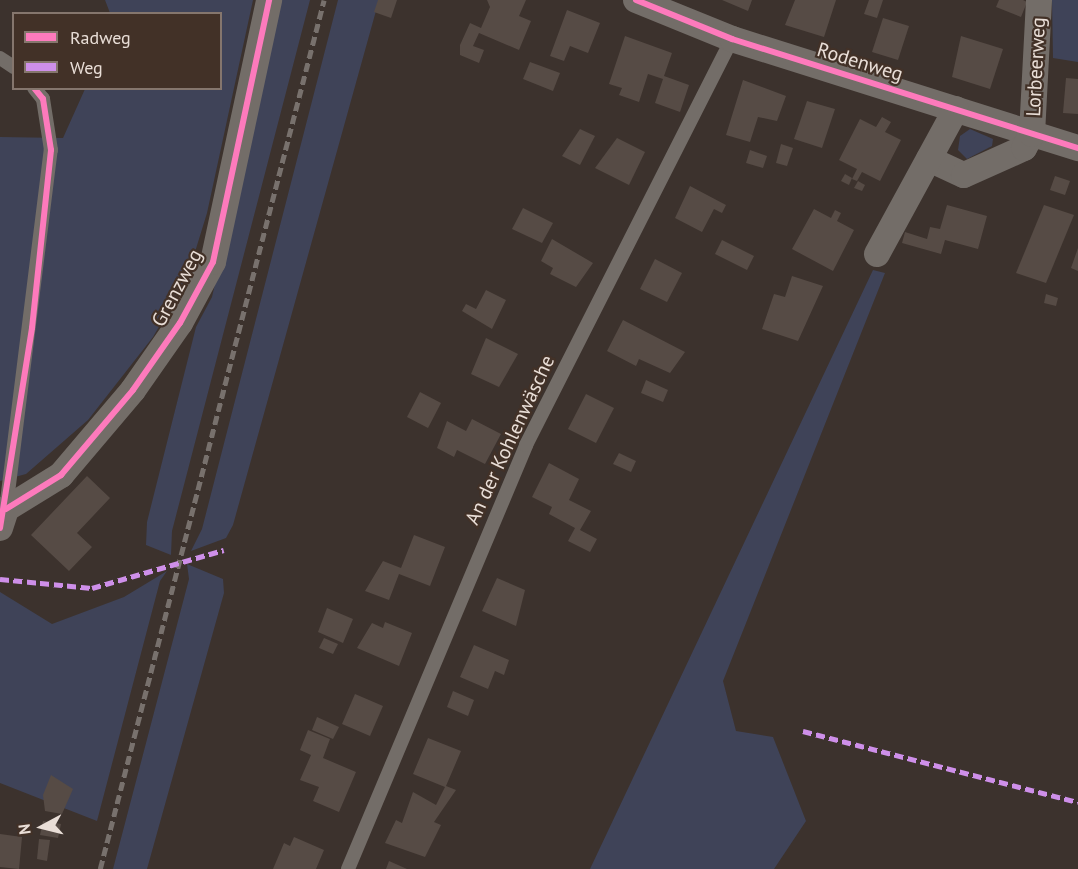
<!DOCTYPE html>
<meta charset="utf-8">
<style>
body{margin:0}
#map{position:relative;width:1078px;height:869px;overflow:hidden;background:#3c322d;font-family:"PT Sans",sans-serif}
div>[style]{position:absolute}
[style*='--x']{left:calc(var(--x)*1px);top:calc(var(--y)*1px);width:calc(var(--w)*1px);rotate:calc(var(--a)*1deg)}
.green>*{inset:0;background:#3f4358}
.building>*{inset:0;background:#564b45}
.service>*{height:14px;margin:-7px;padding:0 7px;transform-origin:7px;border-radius:7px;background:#736d68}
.minor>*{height:26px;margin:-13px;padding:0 13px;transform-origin:13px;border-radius:13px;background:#736d68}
.rail>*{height:4.5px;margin-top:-2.25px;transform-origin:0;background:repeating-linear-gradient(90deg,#78716d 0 9px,transparent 0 13.5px)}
.quiet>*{height:4.5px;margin-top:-2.25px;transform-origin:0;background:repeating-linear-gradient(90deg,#ce8fe9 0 9px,transparent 0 13.5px)}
.cycleway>*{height:6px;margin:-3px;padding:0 3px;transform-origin:3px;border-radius:3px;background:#fd7abc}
span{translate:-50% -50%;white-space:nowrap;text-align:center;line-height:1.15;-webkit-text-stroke:4.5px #423127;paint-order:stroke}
.street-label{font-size:20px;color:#e9ded7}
.legend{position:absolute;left:12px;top:12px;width:210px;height:78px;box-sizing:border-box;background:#423127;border:2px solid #85766d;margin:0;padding:8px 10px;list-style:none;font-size:18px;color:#e9ded7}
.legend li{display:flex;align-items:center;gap:12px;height:30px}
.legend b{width:30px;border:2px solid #85766d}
.north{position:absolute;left:12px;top:797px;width:60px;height:60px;-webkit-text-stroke:4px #423127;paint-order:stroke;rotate:263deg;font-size:16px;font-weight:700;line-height:24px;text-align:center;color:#e9ded7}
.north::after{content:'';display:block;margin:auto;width:21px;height:27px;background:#e9ded7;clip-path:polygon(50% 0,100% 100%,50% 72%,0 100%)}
</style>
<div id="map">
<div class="green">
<i style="clip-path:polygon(105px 0,253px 0,207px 213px,187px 278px,153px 337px,88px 420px,26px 474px,0 481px,0 137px,63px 138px,85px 89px,220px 88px,220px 14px,110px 13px)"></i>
<i style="clip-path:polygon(281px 0,310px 0,172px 531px,171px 555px,146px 545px,147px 522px,196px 327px,212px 297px)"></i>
<i style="clip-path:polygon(338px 0,379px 0,233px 525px,226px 538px,191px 551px,202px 529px)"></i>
<i style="clip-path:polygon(1052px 0,1078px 0,1078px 62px,1053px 58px)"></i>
<i style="clip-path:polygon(970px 129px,993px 139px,992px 146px,967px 159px,958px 150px,960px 136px)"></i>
<i style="clip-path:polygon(873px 270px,885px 273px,723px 681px,736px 731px,773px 737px,806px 821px,774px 869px,590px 869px)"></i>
<i style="clip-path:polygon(187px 564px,223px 579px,224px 593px,147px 869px,113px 869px,189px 579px)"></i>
<i style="clip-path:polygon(167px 571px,160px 581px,97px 821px,0 783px,0 592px,52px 624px,124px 597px)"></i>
</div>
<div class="building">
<i style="clip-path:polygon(378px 0,397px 0,391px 18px,374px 12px)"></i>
<i style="clip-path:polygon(487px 0,526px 0,519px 16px,531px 21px,519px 50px,479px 33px,473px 46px,484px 50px,479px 63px,460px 55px,460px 45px,470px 23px,481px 28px,490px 7px)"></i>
<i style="clip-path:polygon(722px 0,752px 0,748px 11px)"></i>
<i style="clip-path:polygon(795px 0,836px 0,824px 37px,785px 25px)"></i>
<i style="clip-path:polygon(869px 0,883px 0,877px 18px,864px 14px)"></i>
<i style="clip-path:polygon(999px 0,1023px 0,1027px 2px,1021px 17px,996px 7px)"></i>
<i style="clip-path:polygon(567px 10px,600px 23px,588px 53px,570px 46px,564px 61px,550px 56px)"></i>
<i style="clip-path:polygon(883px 18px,909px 26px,898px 60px,872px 52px)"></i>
<i style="clip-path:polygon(625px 36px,672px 53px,664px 76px,689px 85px,680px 112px,655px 103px,663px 79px,648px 74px,639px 102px,619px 95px,622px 88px,609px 84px)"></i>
<i style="clip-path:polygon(961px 36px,1003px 49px,990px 89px,952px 77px)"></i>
<i style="clip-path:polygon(530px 62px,560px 73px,553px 91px,523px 79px)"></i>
<i style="clip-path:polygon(1066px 78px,1078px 79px,1078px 114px,1063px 113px)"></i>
<i style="clip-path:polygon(743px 80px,786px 96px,777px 121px,758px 117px,750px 142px,726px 135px)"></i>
<i style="clip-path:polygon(807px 101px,835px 109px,822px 148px,794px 139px)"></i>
<i style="clip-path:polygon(882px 117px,891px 122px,885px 132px,901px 140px,880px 181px,862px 172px,857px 181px,852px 179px,857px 169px,839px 160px,860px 119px,876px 127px)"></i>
<i style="clip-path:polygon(580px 129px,595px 136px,580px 165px,562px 156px)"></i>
<i style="clip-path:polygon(617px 138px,645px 152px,629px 185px,595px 168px)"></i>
<i style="clip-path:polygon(781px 144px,793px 148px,787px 166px,776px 163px)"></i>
<i style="clip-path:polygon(750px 150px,767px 156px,763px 168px,746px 163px)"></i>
<i style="clip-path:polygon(845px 174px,852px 178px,849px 185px,841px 181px)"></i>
<i style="clip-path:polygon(1055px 176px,1070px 181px,1065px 195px,1050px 190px)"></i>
<i style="clip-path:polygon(858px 181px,865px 185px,862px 191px,854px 188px)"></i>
<i style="clip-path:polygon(690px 186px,726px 205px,722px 213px,714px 209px,702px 232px,675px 218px)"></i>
<i style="clip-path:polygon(947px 205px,987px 216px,978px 249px,945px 240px,941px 254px,902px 243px,905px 232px,927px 239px,930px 227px,940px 229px)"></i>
<i style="clip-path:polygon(1044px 205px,1074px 215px,1046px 283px,1016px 273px)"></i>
<i style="clip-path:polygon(523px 208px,553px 223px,542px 243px,512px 229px)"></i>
<i style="clip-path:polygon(814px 209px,831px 218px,835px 210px,841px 213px,837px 221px,854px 230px,833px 271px,792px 249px)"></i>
<i style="clip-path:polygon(552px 239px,593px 263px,576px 287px,550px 274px,553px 268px,541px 261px)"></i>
<i style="clip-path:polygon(722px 240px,754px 256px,747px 270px,715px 254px)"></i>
<i style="clip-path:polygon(1078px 248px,1078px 271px,1071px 268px)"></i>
<i style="clip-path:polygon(655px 259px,682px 273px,667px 302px,640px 289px)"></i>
<i style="clip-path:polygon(792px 276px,823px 286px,798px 341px,762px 329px,774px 294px,785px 297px)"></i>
<i style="clip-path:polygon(486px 290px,506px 300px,492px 329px,462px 311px,466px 304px,476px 309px)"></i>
<i style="clip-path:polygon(1046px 294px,1058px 298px,1056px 306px,1044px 303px)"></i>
<i style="clip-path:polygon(623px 320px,685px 352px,670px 373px,639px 359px,636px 366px,607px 351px)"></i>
<i style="clip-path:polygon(486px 338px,518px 354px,499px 387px,471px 374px)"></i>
<i style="clip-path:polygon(646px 380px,668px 390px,663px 402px,641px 393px)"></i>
<i style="clip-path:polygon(420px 392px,441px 403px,428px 428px,407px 417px)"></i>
<i style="clip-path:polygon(586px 394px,614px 408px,596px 443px,568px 429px)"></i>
<i style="clip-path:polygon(472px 419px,501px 434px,485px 464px,457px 450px,454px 457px,437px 448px,447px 421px,466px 431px)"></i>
<i style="clip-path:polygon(619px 453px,636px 461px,631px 472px,613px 464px)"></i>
<i style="clip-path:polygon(549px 463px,579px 479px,569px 500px,591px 511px,580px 530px,597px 539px,590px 552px,568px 541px,575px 528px,549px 514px,552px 507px,532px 497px)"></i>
<i style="clip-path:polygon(87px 476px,110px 498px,77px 533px,92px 547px,69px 571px,31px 535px)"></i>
<i style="clip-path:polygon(414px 535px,445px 547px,430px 586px,399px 574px,389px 600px,365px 591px,383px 561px,401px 568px)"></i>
<i style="clip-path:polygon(497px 578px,525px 590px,516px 626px,482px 611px)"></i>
<i style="clip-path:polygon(327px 608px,353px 619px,343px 643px,318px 632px)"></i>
<i style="clip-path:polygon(385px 622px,412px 633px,399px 666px,357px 648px,372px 623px,383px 628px)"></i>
<i style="clip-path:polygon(324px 638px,338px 644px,333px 654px,319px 648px)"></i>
<i style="clip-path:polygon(474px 645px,509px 660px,504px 675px,495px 671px,488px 689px,460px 677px)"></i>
<i style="clip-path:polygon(453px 691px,474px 700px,468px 716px,447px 707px)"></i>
<i style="clip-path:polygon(355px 694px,383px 706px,370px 736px,342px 724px)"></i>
<i style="clip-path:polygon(317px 717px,339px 727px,333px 739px,312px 730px)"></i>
<i style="clip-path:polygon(308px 730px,330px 739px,323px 758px,356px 772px,339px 812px,313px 801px,319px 787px,300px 780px,311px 755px,300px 750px)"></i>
<i style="clip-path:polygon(428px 738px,461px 751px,446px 786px,456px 790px,434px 822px,441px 825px,425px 857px,385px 843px,396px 820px,402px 823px,413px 792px,436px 805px,445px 787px,413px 774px)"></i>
<i style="clip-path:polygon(51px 775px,73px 789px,62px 814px,45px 811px,43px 795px)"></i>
<i style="clip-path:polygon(43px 821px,61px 824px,58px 838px,40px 835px)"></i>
<i style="clip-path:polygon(0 834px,22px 837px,19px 869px,0 867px)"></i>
<i style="clip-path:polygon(294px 837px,324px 850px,316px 869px,273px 869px,284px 843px,290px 846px)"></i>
<i style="clip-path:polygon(39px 839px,50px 840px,47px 861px,37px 859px)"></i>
<i style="clip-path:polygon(389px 861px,407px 869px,386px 869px)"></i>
</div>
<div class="service">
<i style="--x:0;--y:58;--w:17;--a:33"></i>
<i style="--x:6;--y:509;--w:362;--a:-82.9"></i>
<i style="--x:51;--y:150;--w:52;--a:-98.9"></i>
<i style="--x:43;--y:99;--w:14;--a:-129"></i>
<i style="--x:348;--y:869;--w:460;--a:-67.2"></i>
<i style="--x:526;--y:445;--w:455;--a:-63.1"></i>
</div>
<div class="minor">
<i style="--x:636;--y:0;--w:104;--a:22.1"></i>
<i style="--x:732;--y:39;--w:363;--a:17.5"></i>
<i style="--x:929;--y:159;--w:38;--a:25"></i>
<i style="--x:964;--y:175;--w:66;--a:-24.2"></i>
<i style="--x:1024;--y:148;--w:16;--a:-60"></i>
<i style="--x:1032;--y:134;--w:134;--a:-87"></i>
<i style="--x:877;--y:254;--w:165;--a:-61.4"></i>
<i style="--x:0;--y:528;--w:20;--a:-72"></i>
<i style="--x:6;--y:509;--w:65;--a:-31.7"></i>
<i style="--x:61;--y:475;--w:111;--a:-49.7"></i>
<i style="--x:133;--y:390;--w:82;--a:-55"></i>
<i style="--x:180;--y:323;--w:69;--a:-61.6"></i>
<i style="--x:213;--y:262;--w:268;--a:-77.9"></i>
</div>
<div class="rail">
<i style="--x:100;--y:869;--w:897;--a:-75.55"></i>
</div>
<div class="quiet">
<i style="--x:0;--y:579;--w:92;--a:5.6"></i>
<i style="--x:92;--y:588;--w:137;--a:-16.1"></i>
<i style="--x:803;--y:731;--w:284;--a:14.5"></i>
</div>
<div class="cycleway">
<i style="--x:636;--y:0;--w:104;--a:22.1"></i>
<i style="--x:732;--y:39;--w:363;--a:17.5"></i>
<i style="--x:6;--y:509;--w:65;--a:-31.7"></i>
<i style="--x:61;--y:475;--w:111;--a:-49.7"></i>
<i style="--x:133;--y:390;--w:82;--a:-55"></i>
<i style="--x:180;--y:323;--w:69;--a:-61.6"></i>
<i style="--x:213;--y:262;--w:268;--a:-77.9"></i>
<i style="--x:0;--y:528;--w:203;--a:-80.9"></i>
<i style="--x:32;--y:328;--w:179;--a:-83.9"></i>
<i style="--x:51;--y:150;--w:52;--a:-98.9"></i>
<i style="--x:43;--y:99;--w:14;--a:-129"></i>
</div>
<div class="street-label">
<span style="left:860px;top:62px;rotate:17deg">Rodenweg</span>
<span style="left:1036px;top:67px;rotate:-87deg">Lorbeerweg</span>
<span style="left:177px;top:288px;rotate:-62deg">Grenzweg</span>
<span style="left:510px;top:440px;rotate:-65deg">An der Kohlenwäsche</span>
</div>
<ul class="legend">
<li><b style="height:8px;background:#fd7abc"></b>Radweg</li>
<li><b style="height:8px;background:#ce8fe9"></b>Weg</li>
</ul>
<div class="north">N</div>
</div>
